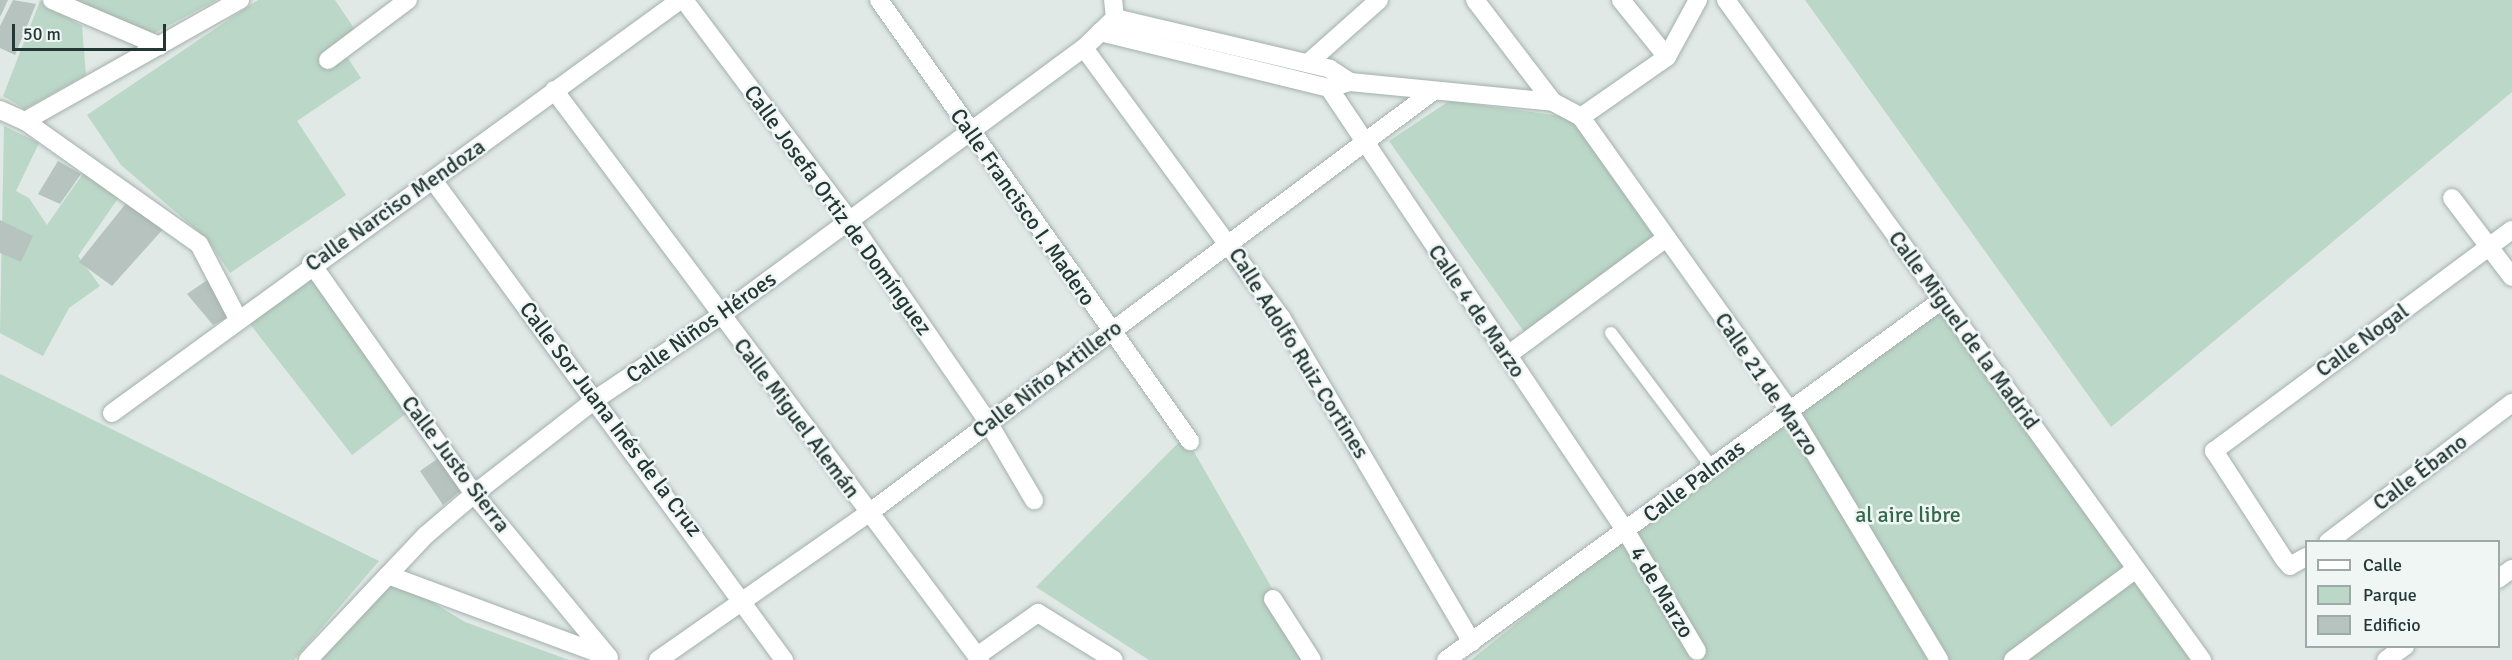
<!DOCTYPE html>
<meta charset="utf-8">
<style>
body{margin:0}
#map{position:relative;width:2512px;height:660px;overflow:hidden;background:#e0e9e6;font-family:Signika,sans-serif}
div>[style]{position:absolute}
[style*='--x']{left:calc(var(--x)*1px);top:calc(var(--y)*1px);width:calc(var(--w)*1px);rotate:calc(var(--a)*1deg)}
.green>*{inset:0;background:#bbd7c7}
.building>*{inset:0;background:#b6c3bf}
.roads{filter:drop-shadow(0 0 2px #a4b0ad) drop-shadow(0 0 2px #a4b0ad)}
.lane>*{height:12px;margin:-6px;padding:0 6px;transform-origin:6px;border-radius:6px;background:#fff}
.street>*{height:18px;margin:-9px;padding:0 9px;transform-origin:9px;border-radius:9px;background:#fff}
.secondary>*{height:18px;margin:-9px;padding:0 9px;transform-origin:9px;border-radius:9px;background:#fff}
span{translate:-50% -50%;white-space:nowrap;text-align:center;line-height:1.15;-webkit-text-stroke:5px #f0f6f4;paint-order:stroke}
.street-label{font-size:22px;color:#233734}
.park-label{font-size:22px;color:#33684e}
.legend{position:absolute;left:2305px;top:540px;width:195px;height:108px;box-sizing:border-box;background:#f0f6f4;border:2px solid #9eaaa7;margin:0;padding:8px 10px;list-style:none;font-size:18px;color:#233734}
.legend li{display:flex;align-items:center;gap:12px;height:30px}
.legend b{width:30px;border:2px solid #9eaaa7}
.scale{position:absolute;left:12px;top:24px;width:154px;height:27px;box-sizing:border-box;border:3px solid #233734;border-top:0;padding-left:8px;font-size:18px;line-height:21px;white-space:nowrap;color:#233734;-webkit-text-stroke:4px #f0f6f4;paint-order:stroke}
</style>
<div id="map">
<div class="green">
<i style="clip-path:polygon(70px 0,217px 0,149px 36px)"></i>
<i style="clip-path:polygon(258px 0,335px 0,360px 37px,342px 49px,361px 78px,297px 121px,346px 195px,230px 273px,207px 239px,121px 165px,87px 115px)"></i>
<i style="clip-path:polygon(1805px 0,2512px 0,2512px 92px,2111px 427px)"></i>
<i style="clip-path:polygon(40px 1px,82px 26px,86px 75px,25px 109px,3px 96px)"></i>
<i style="clip-path:polygon(1449px 101px,1576px 118px,1665px 237px,1527px 336px,1389px 141px)"></i>
<i style="clip-path:polygon(4px 126px,39px 143px,16px 191px,29px 198px,47px 225px,84px 172px,119px 197px,78px 256px,100px 286px,69px 308px,43px 356px,0 333px)"></i>
<i style="clip-path:polygon(311px 278px,412px 409px,352px 455px,250px 324px)"></i>
<i style="clip-path:polygon(1941px 312px,2198px 660px,1471px 660px,1644px 521px)"></i>
<i style="clip-path:polygon(0 374px,379px 561px,294px 660px,0 660px)"></i>
<i style="clip-path:polygon(1185px 436px,1313px 660px,1149px 660px,1036px 587px)"></i>
<i style="clip-path:polygon(388px 575px,465px 622px,569px 660px,308px 660px)"></i>
</div>
<div class="building">
<i style="clip-path:polygon(0 0,8px 0,0 17px)"></i>
<i style="clip-path:polygon(13px 0,36px 4px,15px 55px,0 48px,0 26px)"></i>
<i style="clip-path:polygon(58px 161px,81px 174px,60px 204px,38px 194px)"></i>
<i style="clip-path:polygon(127px 202px,164px 228px,112px 286px,79px 262px)"></i>
<i style="clip-path:polygon(0 220px,33px 236px,21px 262px,0 253px)"></i>
<i style="clip-path:polygon(210px 278px,230px 316px,213px 325px,187px 294px)"></i>
<i style="clip-path:polygon(440px 457px,464px 488px,443px 505px,420px 471px)"></i>
</div>
<div class="roads">
<div class="lane">
<i style="--x:1611;--y:333;--w:166;--a:53.1"></i>
</div>
<div class="street">
<i style="--x:52;--y:0;--w:117;--a:23.1"></i>
<i style="--x:684;--y:0;--w:276;--a:53.1"></i>
<i style="--x:850;--y:221;--w:244;--a:55.5"></i>
<i style="--x:988;--y:422;--w:91;--a:59.5"></i>
<i style="--x:879;--y:0;--w:540;--a:54.81"></i>
<i style="--x:1475;--y:0;--w:128;--a:52.6"></i>
<i style="--x:1621;--y:0;--w:73;--a:51.1"></i>
<i style="--x:1726;--y:0;--w:814;--a:54.2"></i>
<i style="--x:1115;--y:18;--w:221;--a:13.3"></i>
<i style="--x:1330;--y:69;--w:24;--a:33"></i>
<i style="--x:1100;--y:32;--w:236;--a:13.7"></i>
<i style="--x:1329;--y:88;--w:22;--a:-16"></i>
<i style="--x:1350;--y:82;--w:204;--a:5.6"></i>
<i style="--x:1553;--y:102;--w:32;--a:28"></i>
<i style="--x:1581;--y:117;--w:359;--a:54.6"></i>
<i style="--x:1789;--y:410;--w:292;--a:59"></i>
<i style="--x:1084;--y:48;--w:333;--a:53.8"></i>
<i style="--x:1281;--y:317;--w:377;--a:59.6"></i>
<i style="--x:328;--y:60;--w:100;--a:-36.9"></i>
<i style="--x:1308;--y:63;--w:95;--a:-41.6"></i>
<i style="--x:1329;--y:88;--w:536;--a:56.19"></i>
<i style="--x:1627;--y:533;--w:137;--a:59.3"></i>
<i style="--x:554;--y:90;--w:712;--a:53.23"></i>
<i style="--x:0;--y:110;--w:27;--a:24"></i>
<i style="--x:25;--y:121;--w:213;--a:35.3"></i>
<i style="--x:199;--y:244;--w:85;--a:62.5"></i>
<i style="--x:1581;--y:117;--w:105;--a:-34.9"></i>
<i style="--x:1667;--y:57;--w:65;--a:-61.5"></i>
<i style="--x:25;--y:121;--w:247;--a:-29.4"></i>
<i style="--x:433;--y:180;--w:595;--a:53.82"></i>
<i style="--x:2452;--y:198;--w:99;--a:52.8"></i>
<i style="--x:311;--y:263;--w:283;--a:54.8"></i>
<i style="--x:474;--y:494;--w:212;--a:50.5"></i>
<i style="--x:1508;--y:355;--w:195;--a:-36.5"></i>
<i style="--x:112;--y:413;--w:702;--a:-36.02"></i>
<i style="--x:2328;--y:542;--w:231;--a:-37.1"></i>
<i style="--x:2306;--y:557;--w:18;--a:151"></i>
<i style="--x:2290;--y:566;--w:9;--a:-131"></i>
<i style="--x:2284;--y:559;--w:129;--a:-122.9"></i>
<i style="--x:2214;--y:451;--w:371;--a:-36.6"></i>
<i style="--x:388;--y:575;--w:235;--a:20.4"></i>
<i style="--x:2498;--y:579;--w:17;--a:-36"></i>
<i style="--x:1273;--y:599;--w:72;--a:57.4"></i>
<i style="--x:977;--y:656;--w:75;--a:-35.2"></i>
<i style="--x:1038;--y:613;--w:89;--a:31.7"></i>
<i style="--x:658;--y:660;--w:257;--a:-34.9"></i>
<i style="--x:869;--y:513;--w:703;--a:-36.79"></i>
<i style="--x:1446;--y:660;--w:613;--a:-35.97"></i>
<i style="--x:2013;--y:660;--w:153;--a:-36.5"></i>
<i style="--x:2386;--y:660;--w:24;--a:-36"></i>
</div>
<div class="secondary">
<i style="--x:308;--y:660;--w:172;--a:-46.7"></i>
<i style="--x:426;--y:535;--w:63;--a:-40.5"></i>
<i style="--x:474;--y:494;--w:155;--a:-37.9"></i>
<i style="--x:596;--y:399;--w:149;--a:-33.8"></i>
<i style="--x:720;--y:316;--w:452;--a:-36.4"></i>
<i style="--x:1084;--y:48;--w:43;--a:-44.1"></i>
<i style="--x:1115;--y:18;--w:18;--a:-96"></i>
</div>
</div>
<div class="street-label">
<span style="left:395px;top:205px;rotate:-35deg">Calle Narciso Mendoza</span>
<span style="left:1023px;top:207px;rotate:55deg">Calle Francisco I. Madero</span>
<span style="left:838px;top:210px;rotate:54deg">Calle Josefa Ortiz de Domínguez</span>
<span style="left:1477px;top:311px;rotate:56deg">Calle 4 de Marzo</span>
<span style="left:701px;top:327px;rotate:-35deg">Calle Niños Héroes</span>
<span style="left:1964px;top:330px;rotate:54deg">Calle Miguel de la Madrid</span>
<span style="left:2362px;top:340px;rotate:-36deg">Calle Nogal</span>
<span style="left:1299px;top:353px;rotate:58deg">Calle Adolfo Ruiz Cortines</span>
<span style="left:1047px;top:379px;rotate:-37deg">Calle Niño Artillero</span>
<span style="left:1767px;top:384px;rotate:56deg">Calle 21 de Marzo</span>
<span style="left:797px;top:418px;rotate:53deg">Calle Miguel Alemán</span>
<span style="left:611px;top:419px;rotate:53deg">Calle Sor Juana Inés de la Cruz</span>
<span style="left:456px;top:464px;rotate:53deg">Calle Justo Sierra</span>
<span style="left:2420px;top:472px;rotate:-37deg">Calle Ébano</span>
<span style="left:1694px;top:481px;rotate:-37deg">Calle Palmas</span>
<span style="left:1662px;top:592px;rotate:59deg">4 de Marzo</span>
</div>
<div class="park-label">
<span style="left:1908px;top:515px">al aire libre</span>
</div>
<ul class="legend">
<li><b style="height:8px;background:#fff"></b>Calle</li>
<li><b style="height:16px;background:#bbd7c7"></b>Parque</li>
<li><b style="height:16px;background:#b6c3bf"></b>Edificio</li>
</ul>
<div class="scale">50 m</div>
</div>
